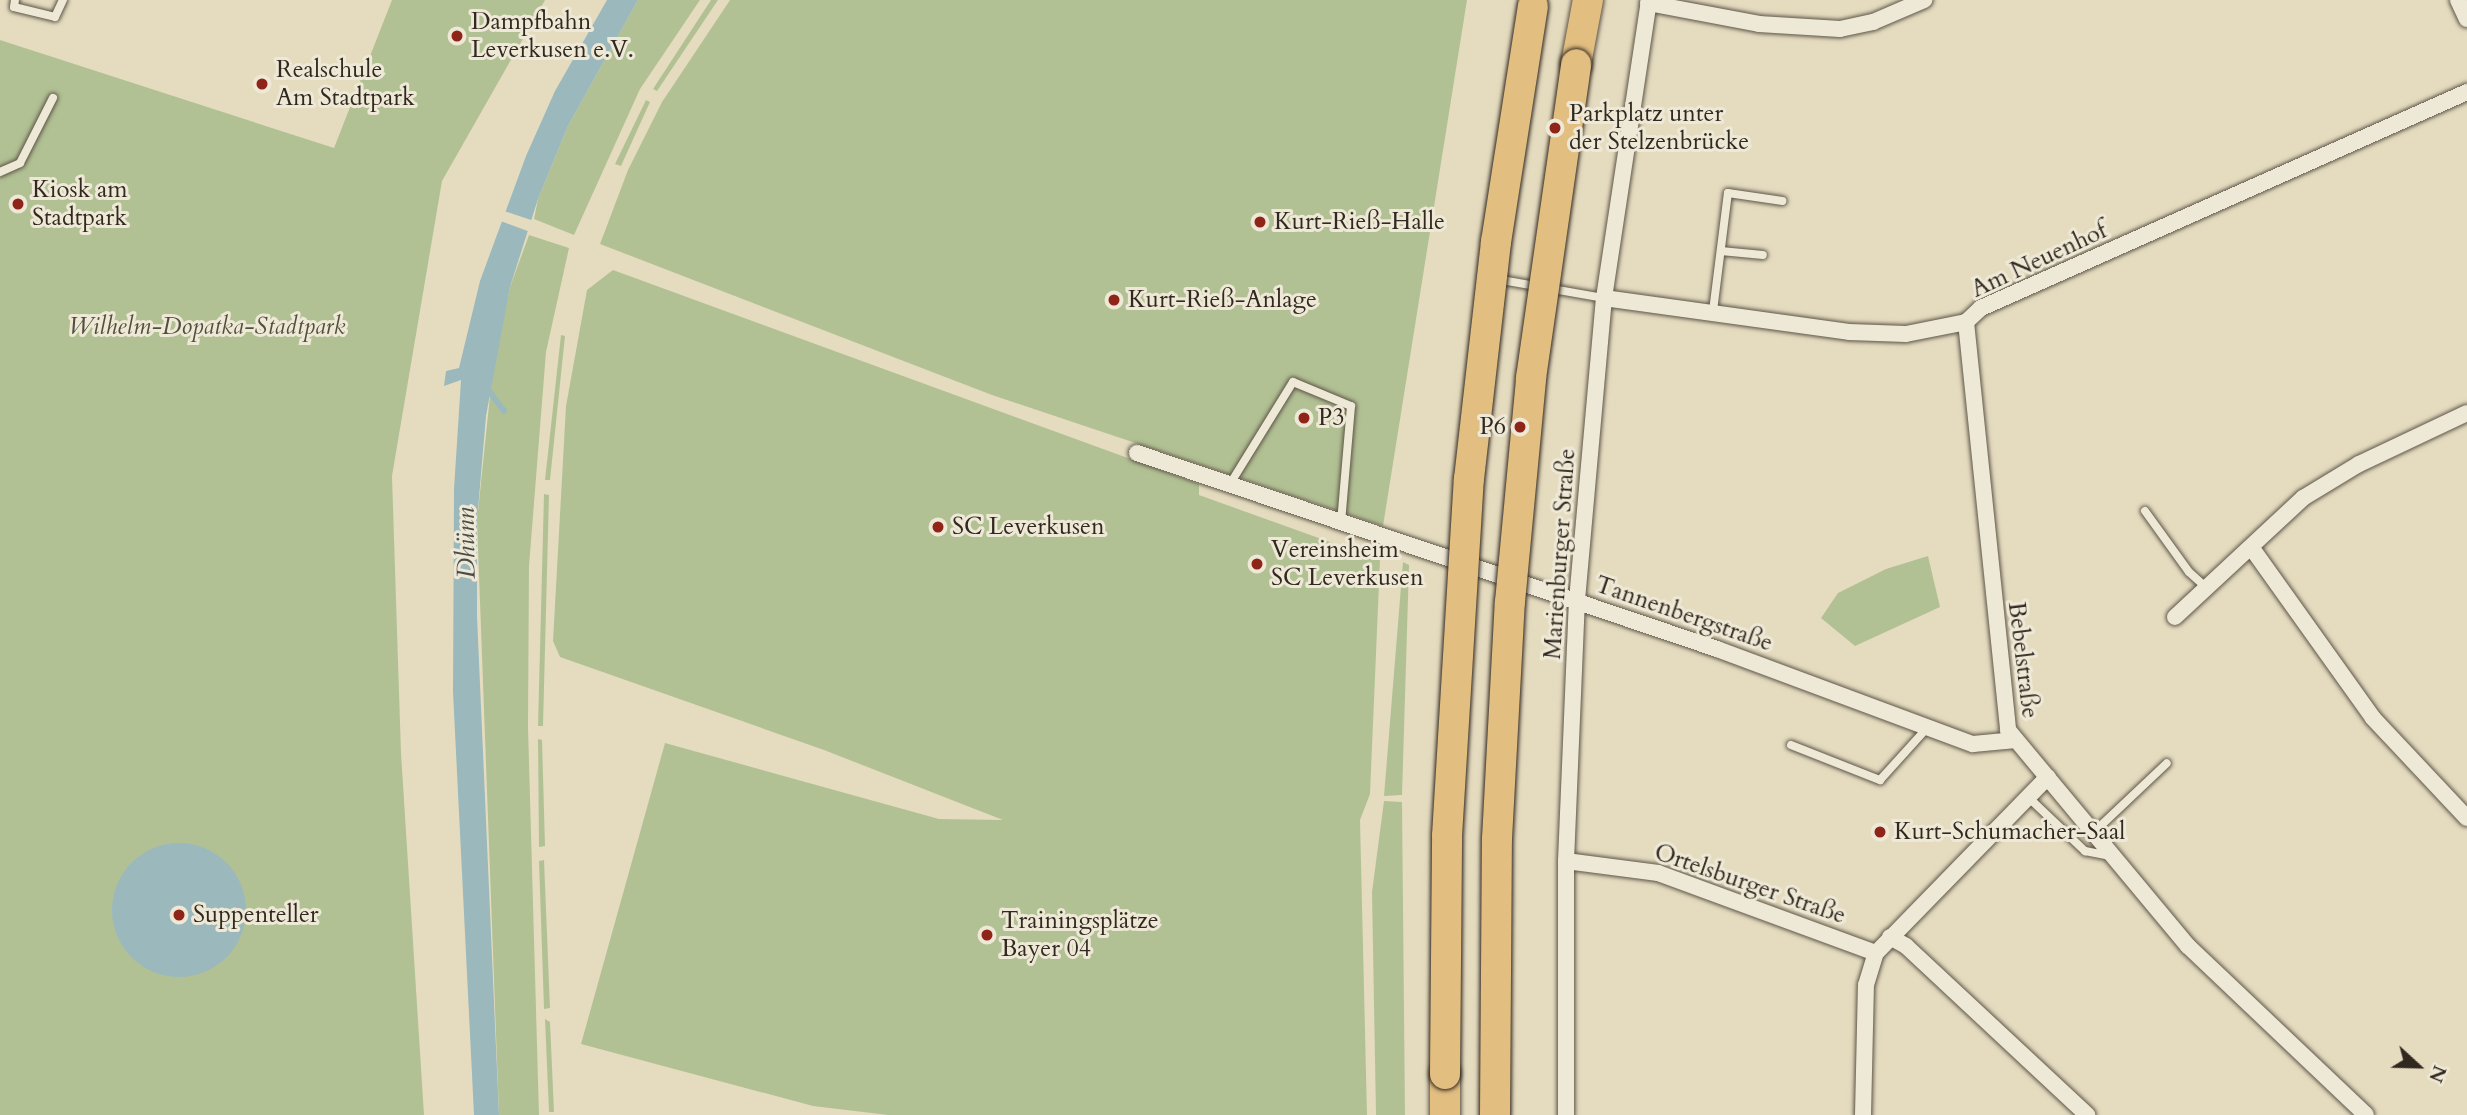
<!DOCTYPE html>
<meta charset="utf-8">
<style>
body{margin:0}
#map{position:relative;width:2467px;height:1115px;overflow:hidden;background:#e5dcc0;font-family:Cardo,serif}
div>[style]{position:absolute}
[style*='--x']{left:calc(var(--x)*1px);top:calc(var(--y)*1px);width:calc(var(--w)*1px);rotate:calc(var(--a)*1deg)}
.green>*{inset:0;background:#b2c194}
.water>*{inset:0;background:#9bb9bc}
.round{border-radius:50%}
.pier>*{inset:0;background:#e5dcc0}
.stream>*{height:6px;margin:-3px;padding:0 3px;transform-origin:3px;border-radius:3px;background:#9bb9bc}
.roads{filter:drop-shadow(0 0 2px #5e5547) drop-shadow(0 0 2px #5e5547)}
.lane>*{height:8px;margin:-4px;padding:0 4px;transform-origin:4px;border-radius:4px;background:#eee8d6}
.street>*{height:16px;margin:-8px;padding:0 8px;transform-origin:8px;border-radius:8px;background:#eee8d6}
.highway>*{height:30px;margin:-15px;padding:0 15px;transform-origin:15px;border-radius:15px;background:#e2be80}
.bridges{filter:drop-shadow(0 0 2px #31281f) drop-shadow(0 0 2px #31281f)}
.highway-bridge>*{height:30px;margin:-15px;padding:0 15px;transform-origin:15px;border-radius:15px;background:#e2be80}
.dots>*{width:19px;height:19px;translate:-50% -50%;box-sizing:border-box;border:4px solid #eee8d6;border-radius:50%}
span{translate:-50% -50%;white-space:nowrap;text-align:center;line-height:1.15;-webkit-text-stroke:6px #eee8d6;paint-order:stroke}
.poi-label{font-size:24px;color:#31281f}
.left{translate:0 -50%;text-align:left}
.right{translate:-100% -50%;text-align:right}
.street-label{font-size:24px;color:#31281f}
.park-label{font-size:24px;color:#514e3c;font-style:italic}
.water-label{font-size:26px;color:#4c4c46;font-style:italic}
.north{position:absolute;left:2383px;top:1031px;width:70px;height:70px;-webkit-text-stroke:5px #eee8d6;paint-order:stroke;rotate:112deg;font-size:19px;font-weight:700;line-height:28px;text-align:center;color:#31281f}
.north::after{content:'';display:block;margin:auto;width:24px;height:32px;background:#31281f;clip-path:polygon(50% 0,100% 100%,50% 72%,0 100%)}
</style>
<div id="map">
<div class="green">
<i style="clip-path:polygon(392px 0,545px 0,442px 181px,392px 476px,401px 753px,424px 1115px,0 1115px,0 40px,334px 148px)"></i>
<i style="clip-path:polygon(638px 0,700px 0,640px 89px,574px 235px,534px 219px,538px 199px,568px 126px)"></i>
<i style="clip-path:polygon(711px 0,718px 0,657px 91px,653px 89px)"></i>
<i style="clip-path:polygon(730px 0,1467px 0,1383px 526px,992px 395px,600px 244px,628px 170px,662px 102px)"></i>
<i style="clip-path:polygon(646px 100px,650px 102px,621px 166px,615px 164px)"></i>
<i style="clip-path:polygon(529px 235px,569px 248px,546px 352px,529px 566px,528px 727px,539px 1115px,499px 1115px,477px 521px,493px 367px,510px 287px)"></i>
<i style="clip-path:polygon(613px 270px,1199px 484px,1199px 495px,1380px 560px,1370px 794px,1360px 820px,1367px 1115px,888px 1115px,813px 1106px,581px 1044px,665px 743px,939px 819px,1003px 820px,824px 750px,560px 657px,553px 641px,566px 406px,587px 290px)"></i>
<i style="clip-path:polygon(561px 335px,565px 336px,550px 480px,545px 480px)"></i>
<i style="clip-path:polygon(544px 494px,549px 495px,543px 726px,538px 726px)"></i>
<i style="clip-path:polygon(1928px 556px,1940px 607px,1855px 646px,1821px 618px,1838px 593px,1886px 569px)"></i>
<i style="clip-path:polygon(1403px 562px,1409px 565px,1402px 795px,1384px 796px)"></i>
<i style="clip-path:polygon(538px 739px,542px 740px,545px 846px,539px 847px)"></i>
<i style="clip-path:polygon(1384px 801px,1402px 802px,1405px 1115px,1376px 1115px,1372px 892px)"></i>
<i style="clip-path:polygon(544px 860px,550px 1008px,544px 1009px,539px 861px)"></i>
<i style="clip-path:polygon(545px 1019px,550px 1022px,554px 1112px,549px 1112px)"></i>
</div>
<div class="water">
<i style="clip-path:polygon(607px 0,638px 0,568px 126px,538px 199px,510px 287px,486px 416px,477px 521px,477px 616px,499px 1115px,474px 1115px,453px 692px,454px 489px,461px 380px,444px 386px,446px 371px,459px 368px,480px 281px,526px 156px,555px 91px)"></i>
<i class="round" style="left:112px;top:843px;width:134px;height:134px"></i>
</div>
<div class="pier">
<i style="clip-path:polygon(501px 210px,537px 222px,533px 233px,498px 220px)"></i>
</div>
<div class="stream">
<i style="--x:486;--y:387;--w:30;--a:53"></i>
</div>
<div class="roads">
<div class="lane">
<i style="--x:15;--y:0;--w:7;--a:98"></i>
<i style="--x:14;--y:7;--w:42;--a:13.7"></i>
<i style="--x:55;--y:17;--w:19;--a:-65"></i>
<i style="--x:0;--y:172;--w:22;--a:-24"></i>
<i style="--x:20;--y:163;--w:73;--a:-63.1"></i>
<i style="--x:1721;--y:251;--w:42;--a:5.4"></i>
<i style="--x:1496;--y:279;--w:110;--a:10"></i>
<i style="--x:1713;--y:311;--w:119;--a:-82.8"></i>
<i style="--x:1728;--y:193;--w:55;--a:8.4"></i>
<i style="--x:1230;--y:484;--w:120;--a:-58.3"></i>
<i style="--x:1293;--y:382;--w:63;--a:22.5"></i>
<i style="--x:1351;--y:406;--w:116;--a:94.9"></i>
<i style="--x:2145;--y:511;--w:75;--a:54.2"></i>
<i style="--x:2189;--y:572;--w:25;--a:42"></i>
<i style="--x:1791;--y:745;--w:96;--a:21.5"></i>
<i style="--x:1880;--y:780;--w:70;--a:-47.9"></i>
<i style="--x:2028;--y:797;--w:79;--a:43.5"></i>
<i style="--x:2085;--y:851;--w:26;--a:11"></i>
<i style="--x:2094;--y:832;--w:100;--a:-43.4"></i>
</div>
<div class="street">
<i style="--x:2458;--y:0;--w:21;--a:65"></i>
<i style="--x:1648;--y:3;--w:113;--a:10.7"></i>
<i style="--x:1759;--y:24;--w:81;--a:3.5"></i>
<i style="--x:1840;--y:29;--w:34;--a:-12"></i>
<i style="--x:1873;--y:22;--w:56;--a:-23.3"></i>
<i style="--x:1604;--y:298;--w:247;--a:7.9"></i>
<i style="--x:1849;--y:332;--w:57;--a:2"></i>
<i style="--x:1906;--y:334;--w:61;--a:-11.3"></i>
<i style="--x:1966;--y:322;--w:21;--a:-43"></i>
<i style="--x:1981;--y:308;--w:532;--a:-23.96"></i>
<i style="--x:1966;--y:322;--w:410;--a:84.1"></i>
<i style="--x:2008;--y:730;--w:281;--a:50.2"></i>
<i style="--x:2188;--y:946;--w:245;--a:43.5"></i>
<i style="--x:1137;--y:453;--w:612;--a:18.67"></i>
<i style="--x:1717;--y:649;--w:273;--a:20.4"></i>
<i style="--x:1973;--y:744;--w:43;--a:-5.3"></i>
<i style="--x:2251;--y:547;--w:210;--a:54.5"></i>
<i style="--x:2373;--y:718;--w:137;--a:46.8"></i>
<i style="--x:2175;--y:617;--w:175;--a:-42.9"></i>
<i style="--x:2303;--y:498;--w:66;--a:-31.3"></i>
<i style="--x:2359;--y:464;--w:119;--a:-25.3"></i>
<i style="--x:1566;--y:861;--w:93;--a:7.4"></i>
<i style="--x:1658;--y:873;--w:232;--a:20.2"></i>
<i style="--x:1890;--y:937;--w:18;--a:29"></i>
<i style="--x:1906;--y:946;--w:248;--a:43"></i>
<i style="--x:1566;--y:1115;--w:254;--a:-90"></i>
<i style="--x:1566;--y:861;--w:261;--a:-87.6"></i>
<i style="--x:1577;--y:600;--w:303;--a:-84.9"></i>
<i style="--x:1604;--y:298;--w:301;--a:-81.4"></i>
<i style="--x:1863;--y:1115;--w:130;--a:-88.7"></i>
<i style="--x:1866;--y:985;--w:34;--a:-73"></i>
<i style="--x:1876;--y:953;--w:246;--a:-45.7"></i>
</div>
<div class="highway">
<i style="--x:1576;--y:64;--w:65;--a:-79.4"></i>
<i style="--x:1445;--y:1074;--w:41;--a:90"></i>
</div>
</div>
<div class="bridges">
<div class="highway-bridge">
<i style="--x:1445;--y:1074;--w:238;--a:-89.5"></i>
<i style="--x:1447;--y:836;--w:358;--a:-86.5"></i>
<i style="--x:1469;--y:479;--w:239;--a:-83.5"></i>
<i style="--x:1496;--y:242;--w:239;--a:-81.1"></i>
<i style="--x:1495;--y:1115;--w:276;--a:-89.6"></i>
<i style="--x:1497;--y:839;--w:237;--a:-86.9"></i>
<i style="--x:1510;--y:602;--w:225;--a:-84.6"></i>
<i style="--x:1531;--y:378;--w:317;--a:-81.8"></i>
</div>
</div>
<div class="dots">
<i style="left:457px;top:36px;background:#8f2418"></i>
<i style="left:262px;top:84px;background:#8f2418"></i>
<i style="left:1555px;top:128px;background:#8f2418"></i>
<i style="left:18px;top:204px;background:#8f2418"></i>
<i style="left:1260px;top:222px;background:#8f2418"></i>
<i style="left:1114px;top:300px;background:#8f2418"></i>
<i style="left:1304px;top:418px;background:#8f2418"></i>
<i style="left:1520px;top:427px;background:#8f2418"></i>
<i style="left:938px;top:527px;background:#8f2418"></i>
<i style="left:1257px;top:564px;background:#8f2418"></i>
<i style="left:1880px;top:832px;background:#8f2418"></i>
<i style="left:179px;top:915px;background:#8f2418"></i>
<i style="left:987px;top:935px;background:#8f2418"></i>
</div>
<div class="poi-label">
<span class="left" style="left:471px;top:36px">Dampfbahn<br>Leverkusen e.V.</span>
<span class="left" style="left:276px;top:84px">Realschule<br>Am Stadtpark</span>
<span class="left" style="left:1569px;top:128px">Parkplatz unter<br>der Stelzenbrücke</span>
<span class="left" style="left:32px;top:204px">Kiosk am<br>Stadtpark</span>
<span class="left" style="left:1274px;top:222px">Kurt-Rieß-Halle</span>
<span class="left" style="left:1128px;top:300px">Kurt-Rieß-Anlage</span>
<span class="left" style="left:1318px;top:418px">P3</span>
<span class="right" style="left:1506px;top:427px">P6</span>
<span class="left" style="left:952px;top:527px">SC Leverkusen</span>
<span class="left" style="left:1271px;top:564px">Vereinsheim<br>SC Leverkusen</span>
<span class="left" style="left:1894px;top:832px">Kurt-Schumacher-Saal</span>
<span class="left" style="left:193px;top:915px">Suppenteller</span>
<span class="left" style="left:1001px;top:935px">Trainingsplätze<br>Bayer 04</span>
</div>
<div class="street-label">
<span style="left:2039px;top:260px;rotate:-25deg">Am Neuenhof</span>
<span style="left:1560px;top:554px;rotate:-86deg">Marienburger Straße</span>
<span style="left:1684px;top:614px;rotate:19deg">Tannenbergstraße</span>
<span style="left:2023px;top:660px;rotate:83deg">Bebelstraße</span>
<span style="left:1750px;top:884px;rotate:19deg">Ortelsburger Straße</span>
</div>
<div class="park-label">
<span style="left:207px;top:327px">Wilhelm-Dopatka-Stadtpark</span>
</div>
<div class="water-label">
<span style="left:466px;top:543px;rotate:-91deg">Dhünn</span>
</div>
<div class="north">N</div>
</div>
